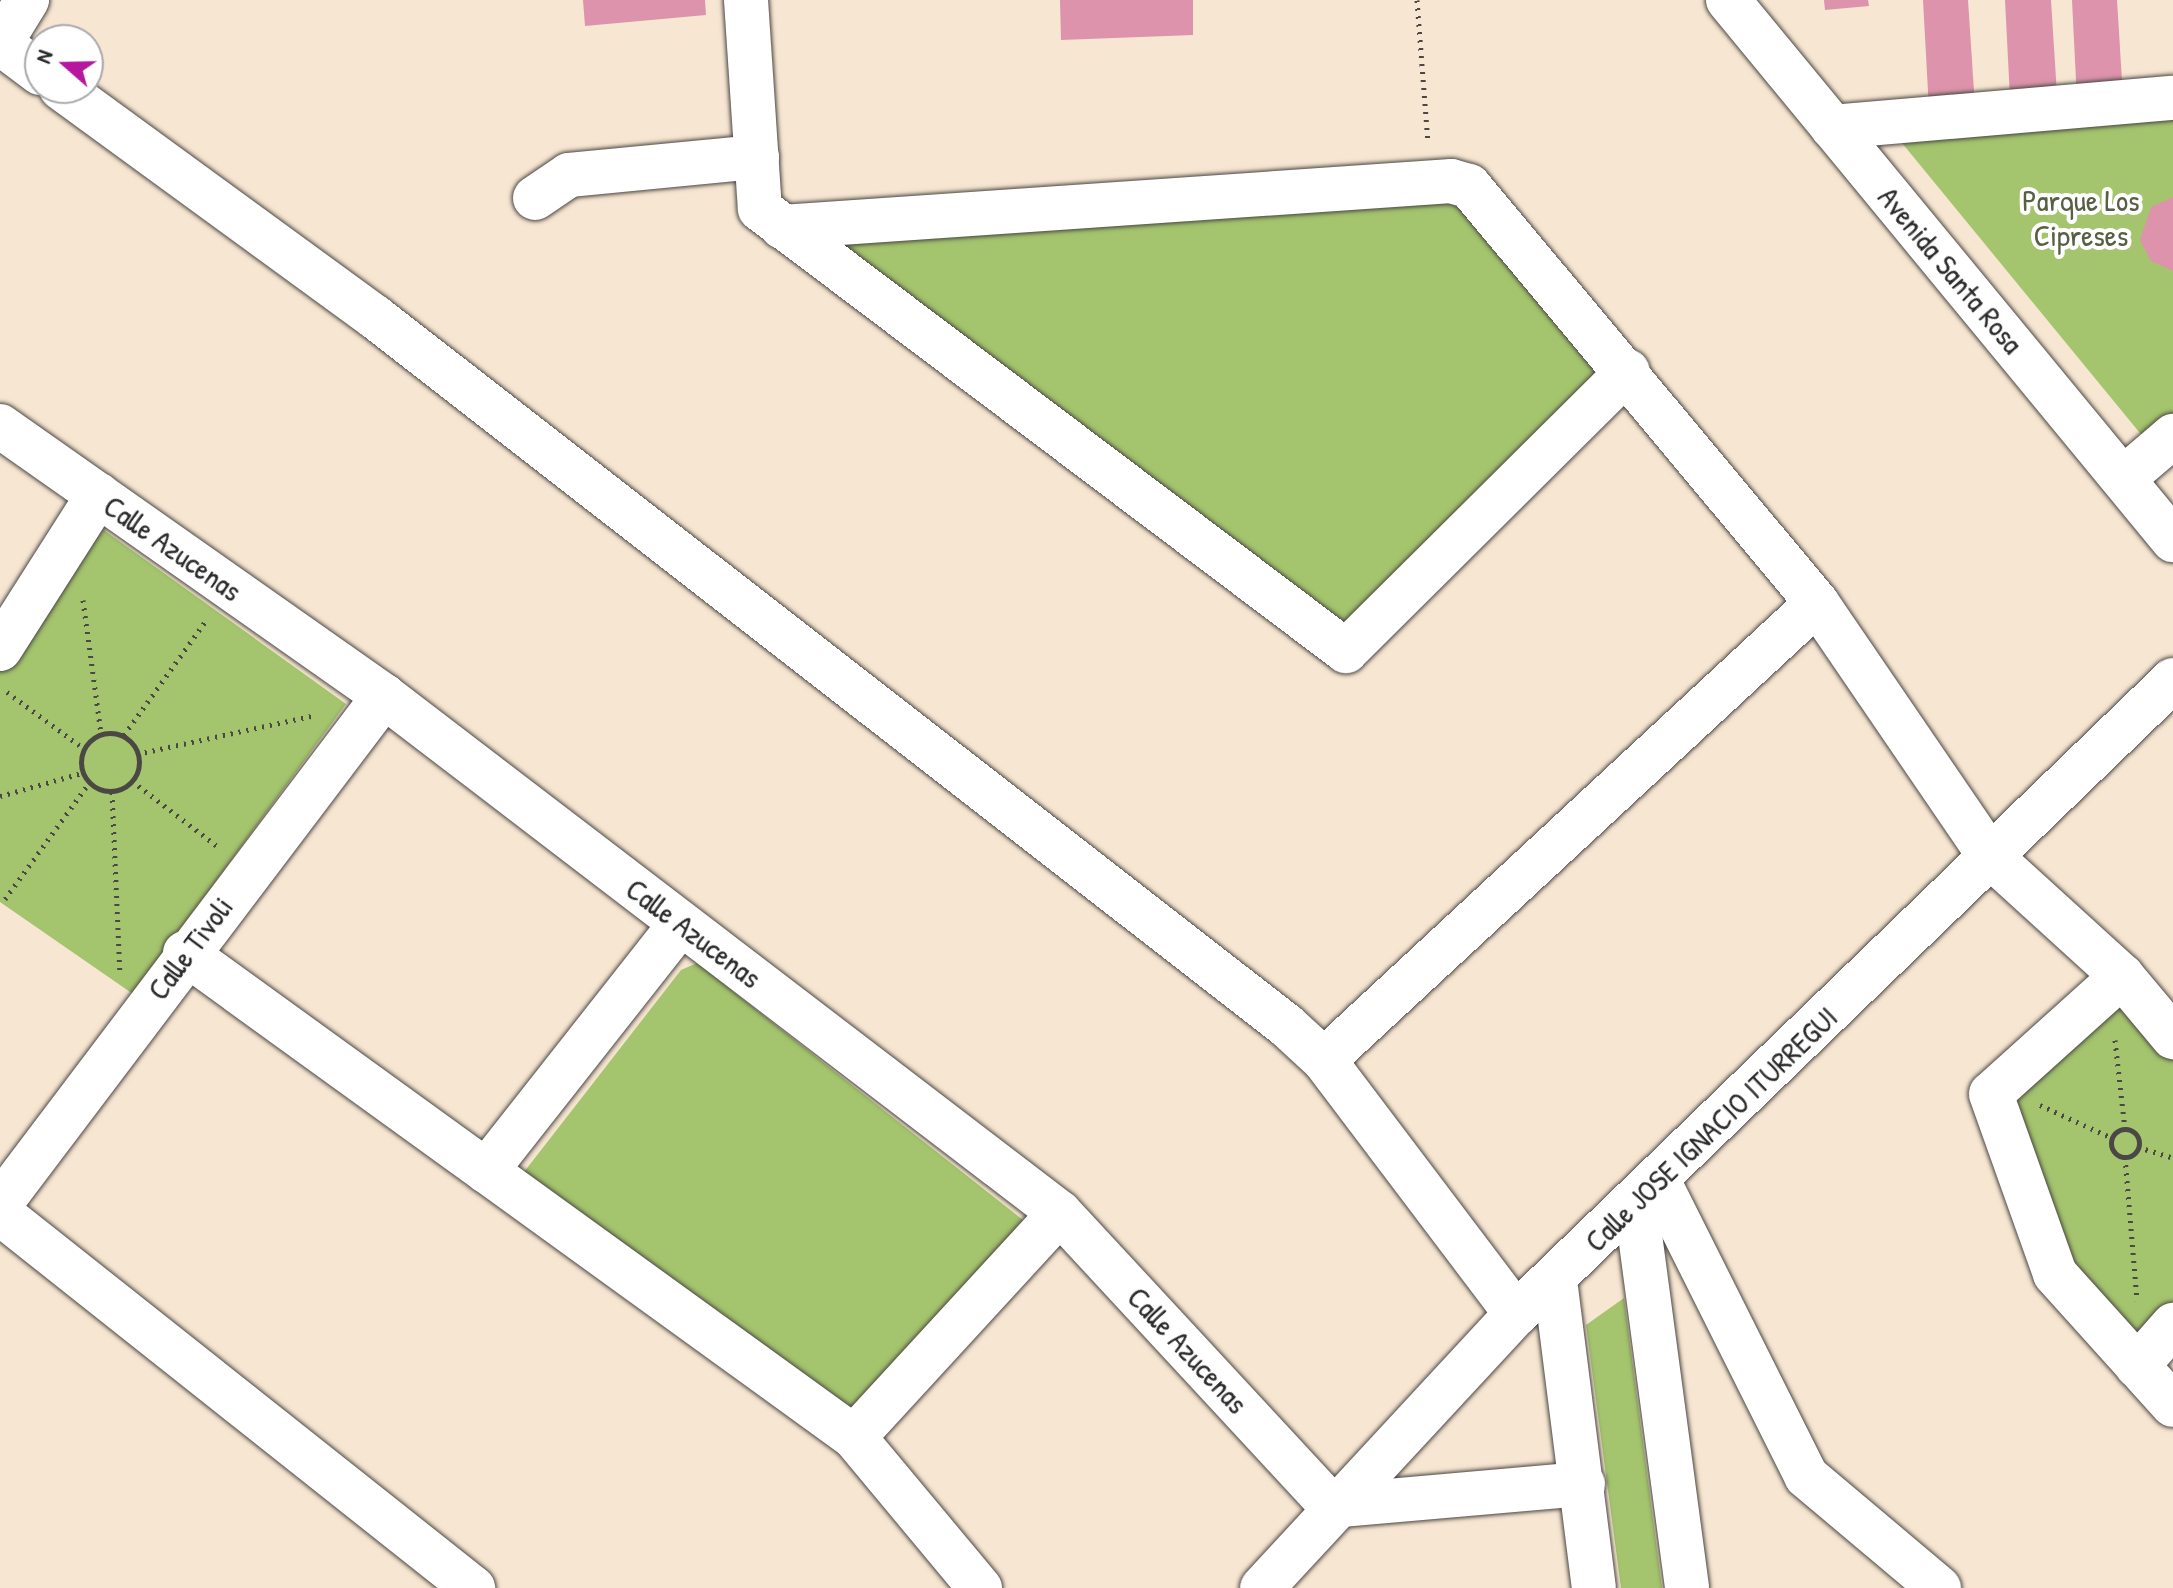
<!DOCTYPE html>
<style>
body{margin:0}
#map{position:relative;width:2173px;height:1588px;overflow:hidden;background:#f7e6d1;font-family:"Patrick Hand",sans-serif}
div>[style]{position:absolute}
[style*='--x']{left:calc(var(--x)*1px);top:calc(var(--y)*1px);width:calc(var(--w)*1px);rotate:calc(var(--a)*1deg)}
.green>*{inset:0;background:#a4c46d}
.building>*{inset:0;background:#dd93ab}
.path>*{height:5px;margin-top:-2.5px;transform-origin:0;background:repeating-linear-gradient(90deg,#4a4744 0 2px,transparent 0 8px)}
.path>.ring{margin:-2.5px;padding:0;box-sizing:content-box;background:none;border:5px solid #4a4744;border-radius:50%}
.roads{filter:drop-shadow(0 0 2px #4a4744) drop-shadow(0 0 2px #4a4744)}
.minor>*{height:44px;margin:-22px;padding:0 22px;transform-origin:22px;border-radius:22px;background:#fff}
span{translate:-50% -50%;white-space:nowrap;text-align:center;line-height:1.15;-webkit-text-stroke:8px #fff;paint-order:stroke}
.park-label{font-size:30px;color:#556142}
.street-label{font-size:30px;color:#2b2b2b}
.north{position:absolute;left:24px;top:24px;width:80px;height:80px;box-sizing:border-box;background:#fff;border:2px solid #aaa;border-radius:50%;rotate:290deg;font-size:22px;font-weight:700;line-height:32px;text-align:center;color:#2b2b2b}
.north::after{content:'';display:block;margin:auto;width:28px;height:36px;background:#b5179e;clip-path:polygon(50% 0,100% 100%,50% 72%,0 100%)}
</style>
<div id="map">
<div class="green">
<i style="clip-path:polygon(2173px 119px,2173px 413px,2144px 438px,1902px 143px)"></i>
<i style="clip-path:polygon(1462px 198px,1607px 370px,1345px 632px,834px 242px)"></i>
<i style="clip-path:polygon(87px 518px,346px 704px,133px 994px,0 902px,0 657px)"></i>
<i style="clip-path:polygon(697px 963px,1032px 1227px,857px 1426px,524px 1172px,681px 970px)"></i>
<i style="clip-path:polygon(2121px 996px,2173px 1059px,2173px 1301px,2138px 1337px,2067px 1274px,2006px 1088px)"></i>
<i style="clip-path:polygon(1624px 1298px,1662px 1588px,1621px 1588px,1586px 1325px)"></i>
</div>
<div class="building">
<i style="clip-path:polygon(583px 0,705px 0,706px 15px,585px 26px)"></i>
<i style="clip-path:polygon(1060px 0,1193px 0,1193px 35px,1061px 40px)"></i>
<i style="clip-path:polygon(1824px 0,1868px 0,1869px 6px,1825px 10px)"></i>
<i style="clip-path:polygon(1923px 0,1968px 0,1975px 107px,1929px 110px)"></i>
<i style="clip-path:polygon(2005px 0,2051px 0,2057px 95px,2010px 98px)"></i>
<i style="clip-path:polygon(2072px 0,2117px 0,2123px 97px,2077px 100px)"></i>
<i style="clip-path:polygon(2173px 197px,2173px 271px,2151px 261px,2140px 240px,2151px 207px)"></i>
</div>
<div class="path">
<i style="--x:1417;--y:0;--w:142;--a:85.6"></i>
<i style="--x:83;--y:600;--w:134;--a:82.3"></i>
<i style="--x:7;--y:692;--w:94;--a:36.4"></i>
<i class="ring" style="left:81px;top:733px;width:53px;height:53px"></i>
<i style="--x:124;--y:735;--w:139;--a:-54.4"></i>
<i style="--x:137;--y:754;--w:183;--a:-12.3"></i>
<i style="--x:132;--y:781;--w:107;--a:37.4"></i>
<i style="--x:112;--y:792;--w:183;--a:87.5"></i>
<i style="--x:0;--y:796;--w:85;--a:-15.7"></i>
<i style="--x:5;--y:899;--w:143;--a:-54.1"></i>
<i style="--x:2115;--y:1040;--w:90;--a:83.6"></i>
<i style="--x:2040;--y:1105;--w:79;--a:24.6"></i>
<i class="ring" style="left:2111px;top:1129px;width:23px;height:23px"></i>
<i style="--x:2138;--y:1147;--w:37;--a:17"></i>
<i style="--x:2125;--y:1157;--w:144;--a:85.2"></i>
</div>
<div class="roads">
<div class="minor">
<i style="--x:746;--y:0;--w:209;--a:86.2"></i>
<i style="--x:760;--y:209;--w:734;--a:37.03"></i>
<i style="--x:1346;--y:651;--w:397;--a:-44.8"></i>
<i style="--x:1728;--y:0;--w:700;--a:50.51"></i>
<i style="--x:0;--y:43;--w:50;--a:36.9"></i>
<i style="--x:0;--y:44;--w:52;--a:-58.5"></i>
<i style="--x:61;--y:88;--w:389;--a:36.1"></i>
<i style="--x:375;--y:317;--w:1155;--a:37.86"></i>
<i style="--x:1287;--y:1026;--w:50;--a:42.6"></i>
<i style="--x:1324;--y:1060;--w:318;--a:52.9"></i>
<i style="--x:1832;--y:127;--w:342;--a:-4.9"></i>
<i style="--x:535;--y:198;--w:41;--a:-34.1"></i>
<i style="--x:569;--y:175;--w:189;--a:-5.5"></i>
<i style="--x:782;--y:227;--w:671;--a:-3.93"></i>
<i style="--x:1451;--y:181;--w:19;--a:16"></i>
<i style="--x:1469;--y:186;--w:543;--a:50.15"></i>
<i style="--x:1817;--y:603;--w:305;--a:55.7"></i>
<i style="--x:1989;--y:855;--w:180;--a:42.3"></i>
<i style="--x:2122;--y:976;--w:80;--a:50.1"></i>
<i style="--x:0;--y:426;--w:469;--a:35.1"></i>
<i style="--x:384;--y:696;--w:851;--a:37.41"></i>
<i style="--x:1060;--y:1213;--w:399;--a:47.2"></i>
<i style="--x:1331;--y:1506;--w:253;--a:-5"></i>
<i style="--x:2124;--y:478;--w:65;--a:-40.6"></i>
<i style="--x:0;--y:649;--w:183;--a:-57.5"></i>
<i style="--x:185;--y:953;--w:826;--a:35.88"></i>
<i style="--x:854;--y:1437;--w:197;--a:50.2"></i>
<i style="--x:2122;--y:976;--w:176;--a:138"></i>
<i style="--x:1991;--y:1094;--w:191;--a:70.4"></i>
<i style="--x:2055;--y:1274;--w:176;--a:48"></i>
<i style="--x:1324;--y:1060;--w:672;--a:-42.83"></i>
<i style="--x:486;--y:1171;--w:315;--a:-51.8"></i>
<i style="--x:1659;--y:1182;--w:329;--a:63.4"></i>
<i style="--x:1806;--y:1476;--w:174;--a:40.1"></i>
<i style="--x:0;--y:1204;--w:637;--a:-52.91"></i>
<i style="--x:1636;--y:1205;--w:386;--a:82.4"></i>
<i style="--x:0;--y:1213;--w:604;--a:38.41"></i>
<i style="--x:1555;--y:1280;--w:310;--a:82.8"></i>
<i style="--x:2137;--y:1366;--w:55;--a:-48.7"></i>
<i style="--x:854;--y:1437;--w:304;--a:-47.4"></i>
<i style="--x:1262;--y:1588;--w:374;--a:-47.2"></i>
<i style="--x:1516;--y:1314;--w:913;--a:-43.98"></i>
</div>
</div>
<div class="park-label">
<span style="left:2081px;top:217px">Parque Los<br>Cipreses</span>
</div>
<div class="street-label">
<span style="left:1951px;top:270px;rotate:50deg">Avenida Santa Rosa</span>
<span style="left:173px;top:548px;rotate:35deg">Calle Azucenas</span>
<span style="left:694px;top:933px;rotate:37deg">Calle Azucenas</span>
<span style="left:190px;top:948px;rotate:-53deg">Calle Tivoli</span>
<span style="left:1711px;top:1129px;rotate:-44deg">Calle JOSE IGNACIO ITURREGUI</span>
<span style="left:1188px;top:1350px;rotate:47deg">Calle Azucenas</span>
</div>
<div class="north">N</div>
</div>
